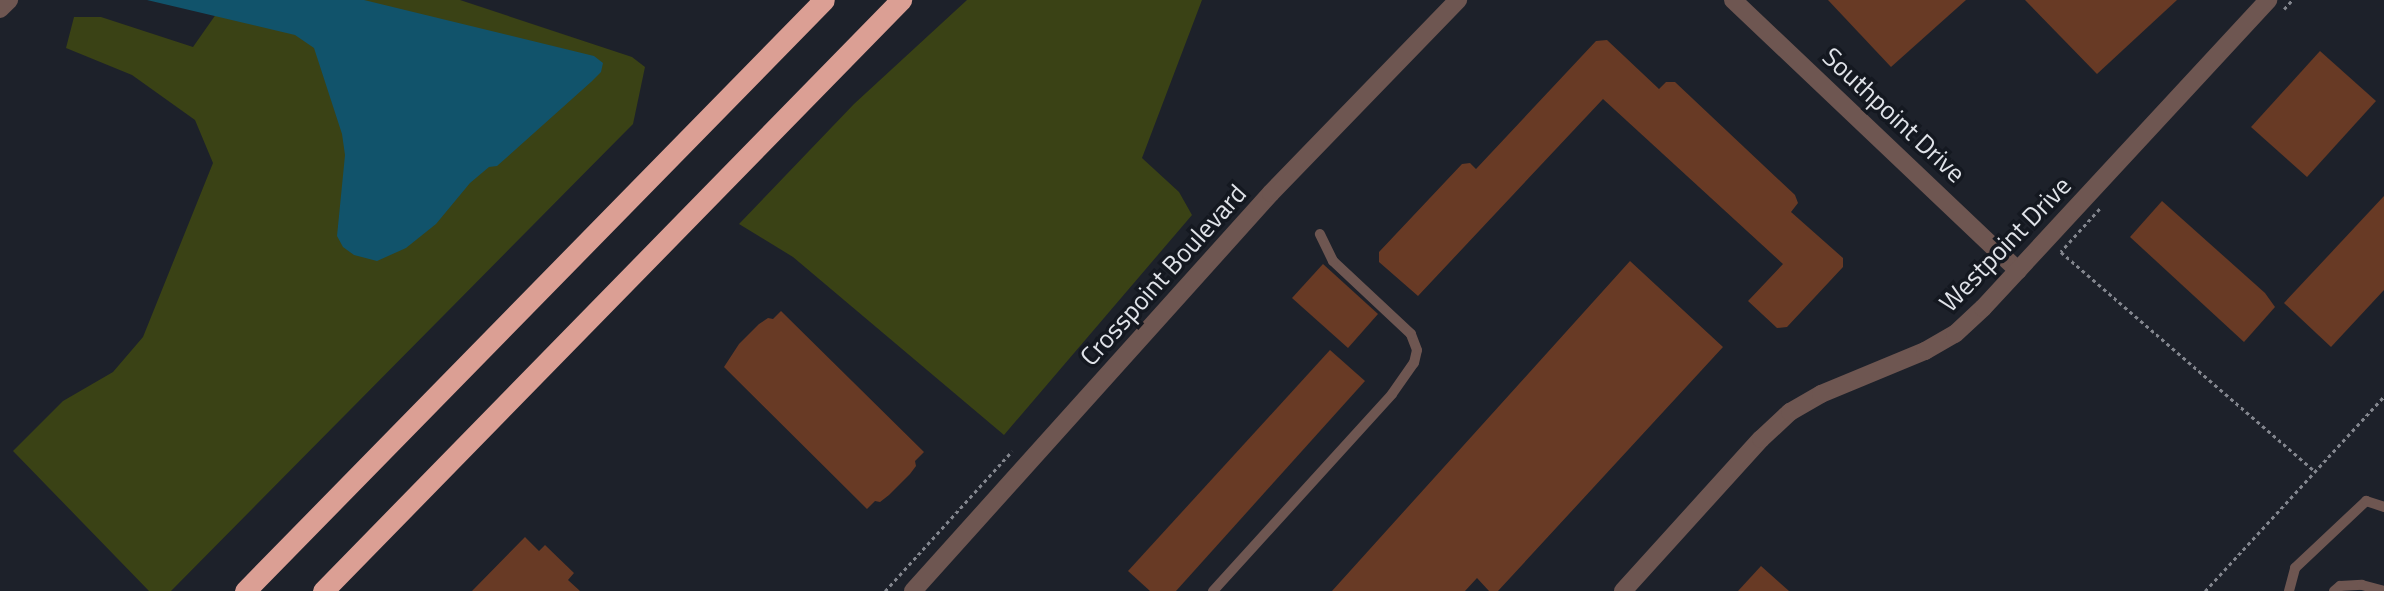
<!DOCTYPE html>
<style>
body{margin:0}
#map{position:relative;width:2384px;height:591px;overflow:hidden;background:#1d212a;font-family:"Titillium Web",sans-serif}
div>[style]{position:absolute}
[style*='--x']{left:calc(var(--x)*1px);top:calc(var(--y)*1px);width:calc(var(--w)*1px);rotate:calc(var(--a)*1deg)}
.green>*{inset:0;background:#3a4215}
.water>*{inset:0;background:#11536b}
.building>*{inset:0;background:#683a25}
.path>*{height:2.5px;margin-top:-1.25px;transform-origin:0;background:repeating-linear-gradient(90deg,#83868e 0 3.5px,transparent 0 7px)}
.service>*{height:10px;margin:-5px;padding:0 5px;transform-origin:5px;border-radius:5px;background:#6e5651}
.minor>*{height:18px;margin:-9px;padding:0 9px;transform-origin:9px;border-radius:9px;background:#6e5651}
.tertiary>*{height:18px;margin:-9px;padding:0 9px;transform-origin:9px;border-radius:9px;background:#6e5651}
.motorway>*{height:21px;margin:-10.5px;padding:0 10.5px;transform-origin:10.5px;border-radius:10.5px;background:#db9f94}
span{translate:-50% -50%;white-space:nowrap;text-align:center;line-height:1.15;-webkit-text-stroke:7px #141820;paint-order:stroke}
.street-label{font-size:26px;color:#e0e3e9}
</style>
<div id="map">
<div class="green">
<i style="clip-path:polygon(226px 0,460px 0,632px 57px,645px 67px,633px 124px,171px 591px,149px 591px,13px 451px,63px 401px,113px 372px,143px 337px,213px 163px,195px 120px,132px 75px,66px 48px,74px 17px,101px 17px,193px 47px)"></i>
<i style="clip-path:polygon(967px 0,1202px 0,1142px 158px,1179px 192px,1192px 215px,1004px 435px,793px 257px,739px 224px,854px 104px)"></i>
</div>
<div class="water">
<i style="clip-path:polygon(147px 0,364px 0,594px 56px,603px 63px,601px 72px,591px 82px,497px 166px,489px 167px,470px 183px,436px 224px,406px 248px,377px 261px,354px 255px,343px 247px,337px 236px,345px 155px,342px 134px,314px 48px,295px 35px)"></i>
</div>
<div class="building">
<i style="clip-path:polygon(1828px 0,1966px 0,1891px 67px)"></i>
<i style="clip-path:polygon(2025px 0,2177px 0,2097px 74px)"></i>
<i style="clip-path:polygon(1607px 40px,1659px 89px,1666px 82px,1675px 82px,1795px 195px,1798px 203px,1791px 212px,1843px 258px,1843px 267px,1787px 327px,1777px 328px,1748px 301px,1783px 264px,1603px 99px,1418px 296px,1379px 262px,1379px 252px,1462px 164px,1470px 163px,1476px 169px,1596px 41px)"></i>
<i style="clip-path:polygon(2320px 51px,2376px 101px,2307px 177px,2251px 127px)"></i>
<i style="clip-path:polygon(2384px 196px,2384px 290px,2331px 347px,2284px 303px)"></i>
<i style="clip-path:polygon(2162px 201px,2265px 293px,2275px 307px,2244px 342px,2130px 237px)"></i>
<i style="clip-path:polygon(1630px 261px,1723px 347px,1498px 591px,1489px 591px,1477px 578px,1465px 591px,1332px 591px)"></i>
<i style="clip-path:polygon(1323px 264px,1378px 314px,1348px 348px,1292px 298px)"></i>
<i style="clip-path:polygon(781px 311px,924px 452px,915px 461px,916px 466px,910px 474px,889px 495px,880px 502px,875px 501px,867px 509px,724px 367px,739px 344px,759px 324px,768px 318px,773px 319px)"></i>
<i style="clip-path:polygon(1330px 350px,1365px 381px,1176px 591px,1150px 591px,1128px 571px)"></i>
<i style="clip-path:polygon(525px 537px,539px 551px,545px 545px,574px 573px,568px 580px,580px 591px,472px 591px)"></i>
<i style="clip-path:polygon(1761px 566px,1789px 591px,1738px 591px)"></i>
</div>
<div class="path">
<i style="--x:2284;--y:9;--w:12;--a:-48"></i>
<i style="--x:2100;--y:209;--w:58;--a:132.2"></i>
<i style="--x:2061;--y:252;--w:335;--a:40.8"></i>
<i style="--x:885;--y:591;--w:189;--a:-47.8"></i>
<i style="--x:2205;--y:591;--w:265;--a:-47.4"></i>
</div>
<div class="service">
<i style="--x:1213;--y:591;--w:266;--a:-47.7"></i>
<i style="--x:1392;--y:394;--w:38;--a:-55"></i>
<i style="--x:1414;--y:363;--w:13;--a:-77"></i>
<i style="--x:1417;--y:350;--w:17;--a:-111"></i>
<i style="--x:1411;--y:334;--w:107;--a:-136.9"></i>
<i style="--x:1333;--y:261;--w:30;--a:-116"></i>
<i style="--x:2289;--y:591;--w:24;--a:-75"></i>
<i style="--x:2295;--y:568;--w:98;--a:-43.3"></i>
<i style="--x:2366;--y:501;--w:19;--a:18"></i>
<i style="--x:2334;--y:591;--w:8;--a:-40"></i>
<i style="--x:2340;--y:586;--w:22;--a:-3"></i>
<i style="--x:2362;--y:585;--w:23;--a:15"></i>
</div>
<div class="minor">
<i style="--x:1733;--y:0;--w:393;--a:43.5"></i>
<i style="--x:0;--y:9;--w:13;--a:-45"></i>
<i style="--x:1623;--y:591;--w:205;--a:-47.8"></i>
<i style="--x:1761;--y:439;--w:40;--a:-43"></i>
<i style="--x:1790;--y:412;--w:36;--a:-30"></i>
<i style="--x:1821;--y:394;--w:113;--a:-22.5"></i>
<i style="--x:1925;--y:351;--w:34;--a:-30"></i>
<i style="--x:1955;--y:334;--w:38;--a:-43"></i>
<i style="--x:1983;--y:308;--w:420;--a:-47.2"></i>
</div>
<div class="tertiary">
<i style="--x:913;--y:591;--w:535;--a:-48.03"></i>
<i style="--x:1271;--y:193;--w:269;--a:-45.9"></i>
</div>
<div class="motorway">
<i style="--x:245;--y:591;--w:827;--a:-45.59"></i>
<i style="--x:323;--y:591;--w:827;--a:-45.64"></i>
</div>
<div class="street-label">
<span style="left:1894px;top:115px;rotate:43deg">Southpoint Drive</span>
<span style="left:2005px;top:244px;rotate:-46deg">Westpoint Drive</span>
<span style="left:1163px;top:275px;rotate:-48deg">Crosspoint Boulevard</span>
</div>
</div>
